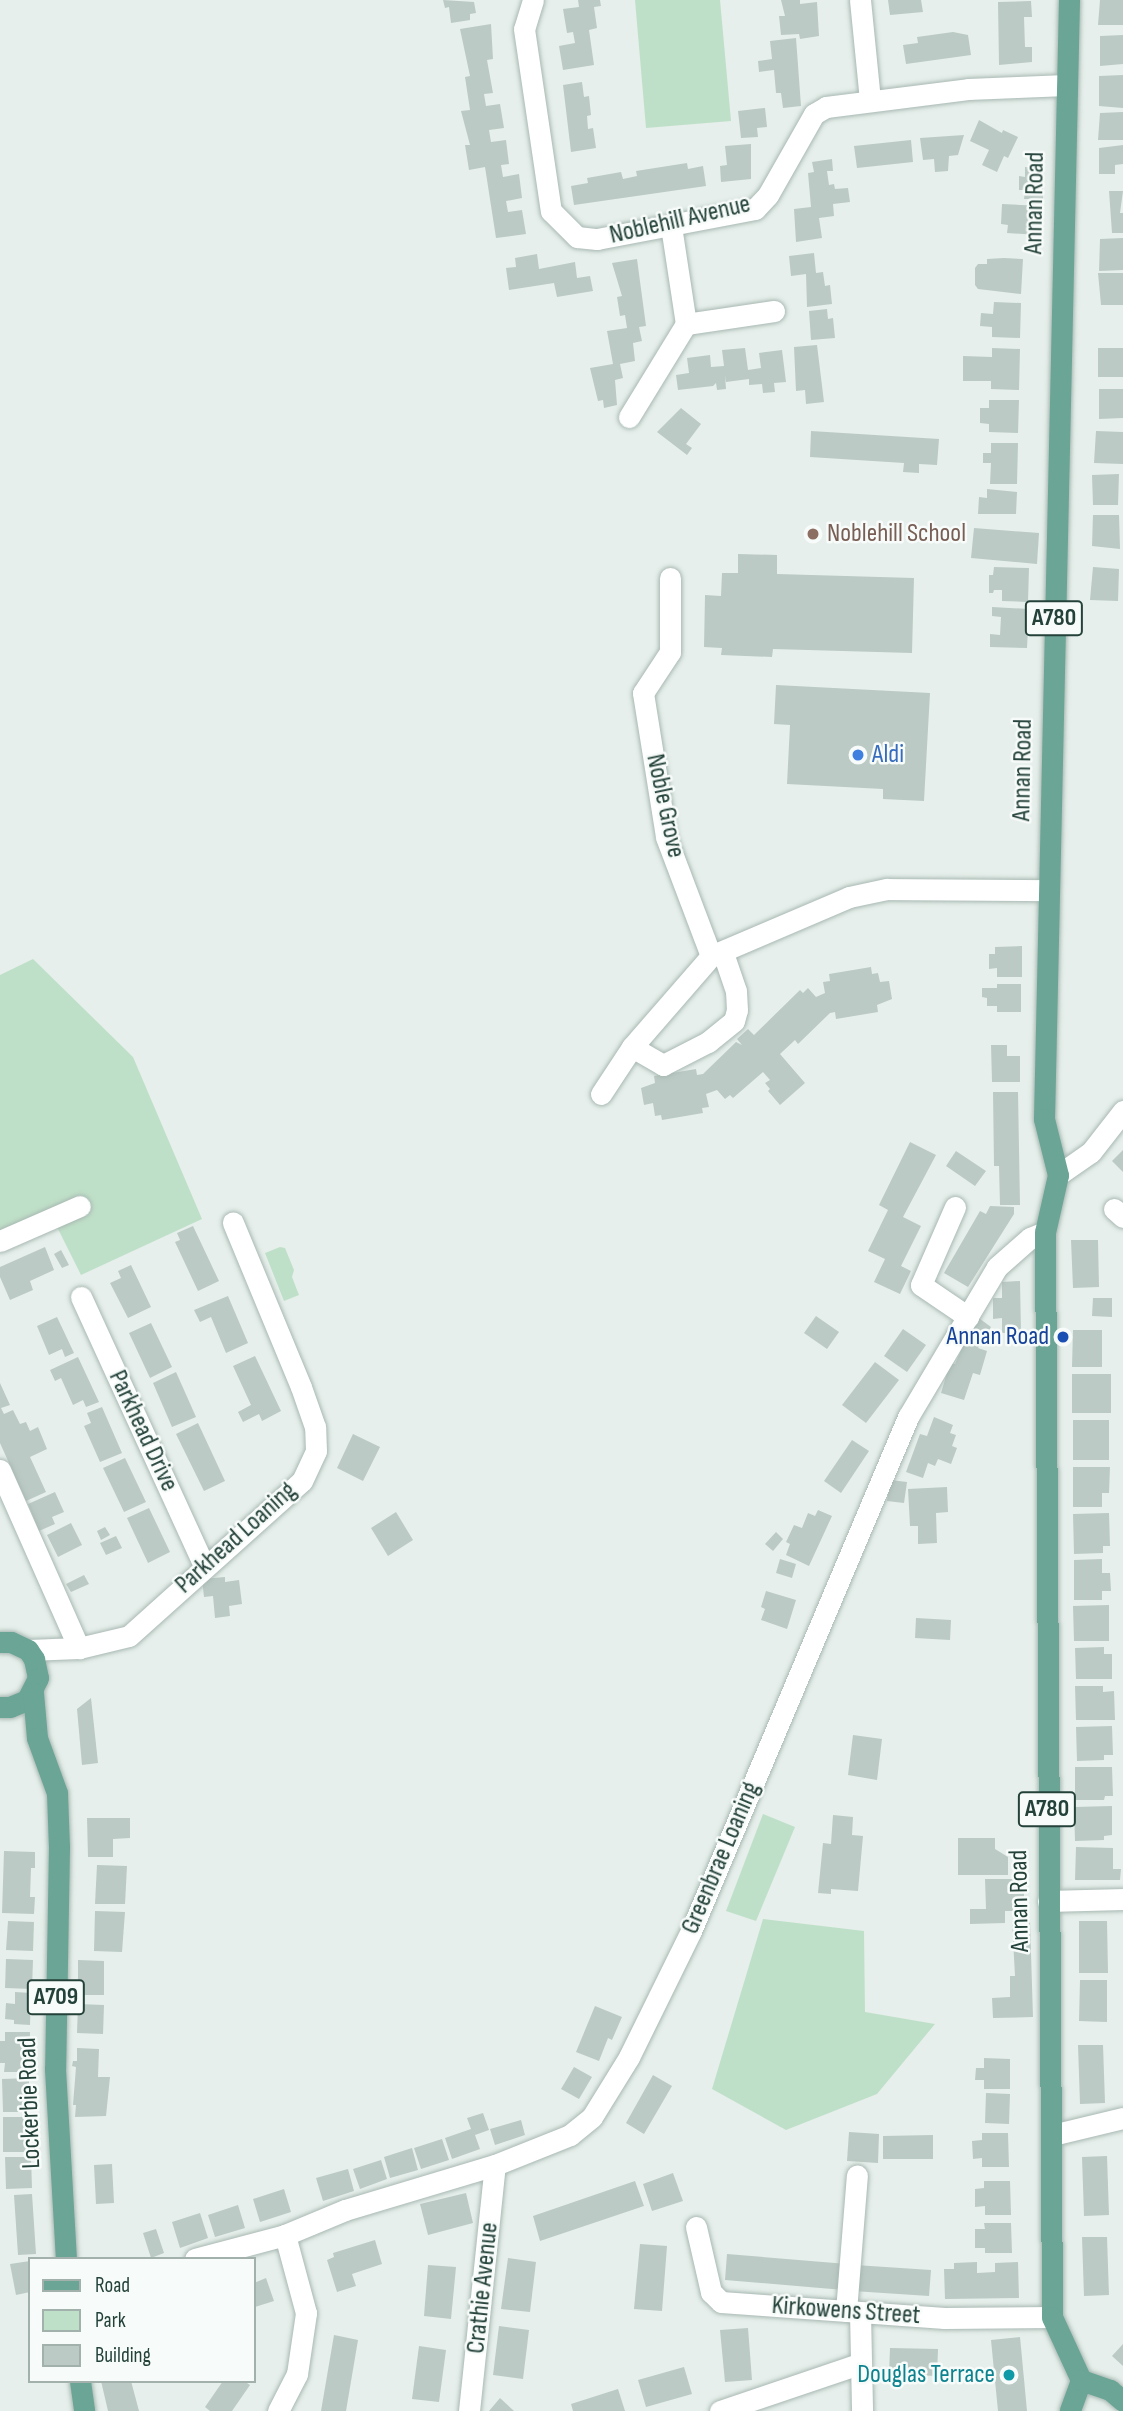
<!DOCTYPE html>
<style>
body{margin:0}
#map{position:relative;width:1123px;height:2411px;overflow:hidden;background:#e6efeb;font-family:"Sofia Sans Condensed",sans-serif}
div>[style]{position:absolute}
[style*='--x']{left:calc(var(--x)*1px);top:calc(var(--y)*1px);width:calc(var(--w)*1px);rotate:calc(var(--a)*1deg)}
.green>*{inset:0;background:#bfe0c8}
.building>*{inset:0;background:#bbcac4}
.roads{filter:drop-shadow(0 0 2px #a8b8b2) drop-shadow(0 0 2px #a8b8b2)}
.minor>*{height:21px;margin:-10.5px;padding:0 10.5px;transform-origin:10.5px;border-radius:10.5px;background:#fff}
.major>*{height:21px;margin:-10.5px;padding:0 10.5px;transform-origin:10.5px;border-radius:10.5px;background:#6aa596}
.dots>*{width:19px;height:19px;translate:-50% -50%;box-sizing:border-box;border:4px solid #f7fbf9;border-radius:50%}
span{translate:-50% -50%;white-space:nowrap;text-align:center;line-height:1.15;-webkit-text-stroke:5px #f7fbf9;paint-order:stroke}
.shield-label span{padding:2px 5px;background:#f7fbf9;border:2px solid;border-radius:5px;-webkit-text-stroke-width:0}
.shield-label{font-size:24px;color:#24423a;font-weight:700}
.street-label{font-size:26px;color:#24423a}
.education-label{font-size:26px;color:#785e54}
.left{translate:0 -50%;text-align:left}
.shop-label{font-size:26px;color:#366cbe}
.transit-label{font-size:26px;color:#164399}
.right{translate:-100% -50%;text-align:right}
.culture-label{font-size:26px;color:#0d838f}
.legend{position:absolute;left:28px;top:2257px;width:228px;height:126px;box-sizing:border-box;background:#f7fbf9;border:2px solid #a3b1ad;margin:0;padding:9px 12px;list-style:none;font-size:21px;color:#24423a}
.legend li{display:flex;align-items:center;gap:14px;height:35px}
.legend b{width:35px;border:2px solid #a3b1ad}
</style>
<div id="map">
<div class="green">
<i style="clip-path:polygon(635px 0,720px 0,731px 121px,646px 128px)"></i>
<i style="clip-path:polygon(33px 959px,133px 1057px,202px 1219px,81px 1275px,53px 1219px,0 1245px,0 975px)"></i>
<i style="clip-path:polygon(280px 1247px,285px 1248px,294px 1270px,292px 1277px,299px 1295px,284px 1301px,265px 1253px)"></i>
<i style="clip-path:polygon(763px 1814px,795px 1827px,756px 1921px,726px 1911px)"></i>
<i style="clip-path:polygon(763px 1919px,864px 1931px,865px 2012px,935px 2024px,877px 2094px,786px 2130px,712px 2089px)"></i>
</div>
<div class="building">
<i style="clip-path:polygon(443px 0,474px 2px,476px 13px,470px 14px,470px 20px,451px 23px,449px 7px,445px 8px)"></i>
<i style="clip-path:polygon(578px 0,600px 0,601px 6px,594px 7px,597px 28px,589px 30px,594px 65px,563px 70px,559px 46px,575px 43px,573px 32px,567px 33px,563px 9px,579px 7px)"></i>
<i style="clip-path:polygon(781px 0,800px 0,800px 4px,817px 2px,819px 36px,800px 39px,799px 34px,781px 35px,779px 16px,785px 16px)"></i>
<i style="clip-path:polygon(888px 0,921px 0,923px 12px,890px 15px)"></i>
<i style="clip-path:polygon(1100px 0,1123px 0,1123px 25px,1098px 25px)"></i>
<i style="clip-path:polygon(1031px 1px,1032px 17px,1024px 17px,1025px 47px,1032px 47px,1032px 62px,999px 65px,998px 2px)"></i>
<i style="clip-path:polygon(491px 24px,493px 59px,487px 60px,493px 93px,484px 94px,486px 106px,500px 104px,504px 128px,489px 130px,491px 142px,506px 140px,509px 164px,501px 165px,503px 177px,519px 174px,522px 198px,506px 201px,508px 212px,522px 210px,526px 234px,496px 238px,485px 167px,469px 170px,465px 145px,470px 145px,461px 111px,470px 110px,465px 77px,470px 76px,460px 29px)"></i>
<i style="clip-path:polygon(953px 32px,968px 35px,971px 55px,906px 64px,903px 45px,918px 43px,917px 37px)"></i>
<i style="clip-path:polygon(1123px 35px,1123px 64px,1100px 66px,1100px 36px)"></i>
<i style="clip-path:polygon(796px 38px,801px 106px,783px 108px,781px 93px,776px 93px,774px 70px,759px 72px,758px 61px,772px 59px,770px 41px)"></i>
<i style="clip-path:polygon(1123px 75px,1123px 108px,1099px 106px,1099px 76px)"></i>
<i style="clip-path:polygon(582px 82px,584px 97px,589px 96px,591px 115px,587px 116px,588px 129px,593px 128px,596px 148px,571px 152px,563px 85px)"></i>
<i style="clip-path:polygon(765px 108px,767px 127px,757px 128px,758px 137px,741px 138px,738px 111px)"></i>
<i style="clip-path:polygon(1123px 112px,1123px 140px,1098px 140px,1100px 113px)"></i>
<i style="clip-path:polygon(979px 120px,1002px 133px,1003px 130px,1018px 137px,1008px 158px,1004px 156px,997px 172px,982px 165px,989px 150px,970px 141px)"></i>
<i style="clip-path:polygon(964px 135px,958px 155px,949px 156px,948px 171px,935px 172px,934px 159px,923px 160px,920px 138px)"></i>
<i style="clip-path:polygon(911px 140px,913px 162px,857px 168px,854px 146px)"></i>
<i style="clip-path:polygon(751px 144px,751px 179px,721px 182px,720px 166px,727px 165px,725px 146px)"></i>
<i style="clip-path:polygon(1123px 145px,1123px 164px,1115px 165px,1115px 174px,1099px 174px,1099px 148px)"></i>
<i style="clip-path:polygon(832px 159px,833px 171px,827px 171px,829px 185px,834px 184px,835px 189px,848px 188px,850px 202px,833px 204px,834px 216px,819px 218px,822px 238px,796px 242px,794px 209px,811px 207px,808px 173px,814px 172px,812px 162px)"></i>
<i style="clip-path:polygon(687px 163px,688px 169px,703px 166px,706px 186px,574px 205px,571px 186px,588px 183px,587px 178px,621px 172px,623px 179px,637px 176px,636px 171px)"></i>
<i style="clip-path:polygon(1025px 167px,1043px 168px,1043px 199px,1024px 199px,1025px 190px,1019px 190px,1019px 176px,1025px 177px)"></i>
<i style="clip-path:polygon(1109px 191px,1123px 191px,1120px 213px,1123px 213px,1123px 233px,1112px 233px)"></i>
<i style="clip-path:polygon(1002px 204px,1041px 206px,1039px 235px,1007px 233px,1008px 225px,1001px 224px)"></i>
<i style="clip-path:polygon(1123px 238px,1123px 270px,1099px 271px,1100px 239px)"></i>
<i style="clip-path:polygon(814px 253px,816px 273px,823px 272px,825px 286px,830px 285px,832px 304px,807px 307px,806px 274px,791px 276px,789px 256px)"></i>
<i style="clip-path:polygon(537px 254px,539px 269px,575px 262px,577px 278px,590px 276px,593px 291px,557px 297px,554px 283px,509px 290px,506px 268px,516px 267px,515px 258px)"></i>
<i style="clip-path:polygon(1004px 258px,1023px 259px,1021px 294px,978px 289px,975px 285px,975px 268px,978px 264px,987px 264px,987px 259px)"></i>
<i style="clip-path:polygon(637px 259px,646px 326px,639px 327px,642px 341px,633px 343px,635px 361px,620px 364px,623px 378px,615px 380px,617px 405px,604px 408px,603px 400px,598px 401px,590px 368px,613px 364px,607px 331px,627px 328px,625px 315px,620px 316px,617px 297px,622px 296px,612px 263px)"></i>
<i style="clip-path:polygon(1098px 273px,1123px 273px,1123px 305px,1101px 305px)"></i>
<i style="clip-path:polygon(994px 302px,1021px 303px,1020px 338px,992px 337px,992px 327px,980px 326px,981px 313px,993px 314px)"></i>
<i style="clip-path:polygon(827px 309px,828px 319px,833px 318px,835px 338px,811px 340px,809px 311px)"></i>
<i style="clip-path:polygon(817px 345px,824px 402px,806px 404px,805px 390px,796px 391px,794px 347px)"></i>
<i style="clip-path:polygon(745px 348px,748px 370px,761px 368px,759px 353px,782px 350px,786px 382px,774px 383px,775px 392px,763px 393px,762px 384px,749px 385px,749px 379px,726px 382px,725px 375px,726px 389px,717px 390px,716px 383px,713px 386px,678px 390px,676px 375px,689px 373px,687px 358px,710px 355px,711px 367px,724px 366px,722px 350px)"></i>
<i style="clip-path:polygon(992px 348px,1020px 349px,1019px 390px,991px 389px,991px 381px,963px 381px,963px 356px,992px 357px)"></i>
<i style="clip-path:polygon(1098px 348px,1123px 348px,1123px 377px,1098px 377px)"></i>
<i style="clip-path:polygon(1099px 389px,1123px 389px,1123px 418px,1099px 419px)"></i>
<i style="clip-path:polygon(989px 400px,1019px 400px,1018px 433px,989px 432px,989px 424px,980px 423px,980px 408px,989px 408px)"></i>
<i style="clip-path:polygon(681px 408px,701px 424px,686px 444px,692px 448px,687px 455px,657px 432px)"></i>
<i style="clip-path:polygon(811px 431px,939px 439px,937px 465px,919px 464px,919px 473px,903px 472px,904px 463px,810px 457px)"></i>
<i style="clip-path:polygon(1096px 431px,1123px 432px,1123px 464px,1094px 463px)"></i>
<i style="clip-path:polygon(991px 443px,1018px 443px,1017px 484px,990px 484px,991px 463px,983px 463px,983px 453px,991px 453px)"></i>
<i style="clip-path:polygon(1119px 474px,1118px 505px,1093px 505px,1092px 475px)"></i>
<i style="clip-path:polygon(987px 489px,1017px 492px,1016px 514px,978px 514px,979px 497px,987px 498px)"></i>
<i style="clip-path:polygon(1093px 515px,1119px 515px,1120px 549px,1092px 546px)"></i>
<i style="clip-path:polygon(974px 528px,1039px 533px,1037px 564px,971px 558px)"></i>
<i style="clip-path:polygon(738px 554px,777px 555px,777px 574px,914px 578px,912px 653px,773px 649px,772px 657px,721px 655px,722px 648px,704px 647px,705px 595px,721px 596px,722px 573px,738px 573px)"></i>
<i style="clip-path:polygon(994px 567px,1029px 568px,1028px 602px,1002px 601px,1002px 590px,994px 590px,993px 593px,989px 593px,989px 575px,993px 575px)"></i>
<i style="clip-path:polygon(1093px 567px,1119px 569px,1118px 601px,1090px 600px)"></i>
<i style="clip-path:polygon(992px 607px,1029px 609px,1027px 648px,990px 647px,990px 634px,1000px 635px,1001px 617px,992px 616px)"></i>
<i style="clip-path:polygon(776px 685px,930px 693px,924px 801px,883px 799px,883px 789px,787px 784px,790px 725px,774px 724px)"></i>
<i style="clip-path:polygon(1022px 946px,1022px 977px,997px 977px,997px 968px,989px 969px,989px 954px,995px 954px,995px 947px)"></i>
<i style="clip-path:polygon(871px 967px,872px 974px,878px 973px,880px 982px,889px 981px,892px 999px,877px 1005px,878px 1012px,836px 1019px,835px 1012px,830px 1013px,798px 1044px,795px 1040px,780px 1054px,805px 1083px,780px 1105px,768px 1091px,770px 1089px,765px 1083px,770px 1080px,763px 1072px,733px 1098px,730px 1095px,725px 1099px,717px 1090px,706px 1094px,709px 1107px,702px 1108px,703px 1113px,662px 1120px,661px 1115px,655px 1116px,653px 1103px,644px 1105px,641px 1088px,655px 1083px,654px 1076px,696px 1069px,697px 1075px,703px 1074px,736px 1042px,742px 1045px,737px 1039px,748px 1029px,754px 1035px,800px 990px,803px 993px,808px 988px,816px 997px,825px 993px,823px 982px,830px 981px,829px 974px)"></i>
<i style="clip-path:polygon(997px 984px,1021px 984px,1021px 1012px,997px 1012px,997px 1006px,987px 1006px,987px 998px,982px 997px,982px 988px,997px 988px)"></i>
<i style="clip-path:polygon(991px 1045px,1007px 1045px,1007px 1056px,1020px 1056px,1020px 1082px,992px 1082px)"></i>
<i style="clip-path:polygon(993px 1092px,1018px 1092px,1020px 1205px,1000px 1205px,999px 1166px,994px 1166px)"></i>
<i style="clip-path:polygon(910px 1142px,936px 1155px,903px 1217px,921px 1226px,901px 1266px,911px 1271px,900px 1294px,874px 1282px,885px 1259px,868px 1251px,888px 1210px,879px 1205px)"></i>
<i style="clip-path:polygon(1123px 1150px,1123px 1172px,1112px 1161px)"></i>
<i style="clip-path:polygon(956px 1151px,986px 1171px,975px 1186px,946px 1166px)"></i>
<i style="clip-path:polygon(990px 1206px,1014px 1207px,1014px 1214px,968px 1287px,944px 1273px,980px 1211px,986px 1214px)"></i>
<i style="clip-path:polygon(193px 1226px,219px 1281px,198px 1291px,175px 1242px,180px 1240px,177px 1233px)"></i>
<i style="clip-path:polygon(1071px 1240px,1098px 1240px,1099px 1287px,1073px 1288px)"></i>
<i style="clip-path:polygon(45px 1247px,54px 1270px,30px 1281px,33px 1290px,10px 1300px,0 1277px,0 1267px)"></i>
<i style="clip-path:polygon(61px 1250px,69px 1265px,62px 1268px,54px 1254px)"></i>
<i style="clip-path:polygon(131px 1265px,151px 1307px,128px 1318px,110px 1283px,121px 1278px,118px 1271px)"></i>
<i style="clip-path:polygon(1020px 1281px,1021px 1333px,1002px 1333px,1002px 1318px,993px 1319px,993px 1298px,1002px 1298px,1002px 1282px)"></i>
<i style="clip-path:polygon(228px 1296px,248px 1343px,226px 1353px,211px 1317px,200px 1322px,194px 1310px)"></i>
<i style="clip-path:polygon(1093px 1298px,1112px 1298px,1112px 1317px,1092px 1316px)"></i>
<i style="clip-path:polygon(816px 1316px,839px 1332px,827px 1349px,804px 1333px)"></i>
<i style="clip-path:polygon(976px 1316px,991px 1327px,978px 1348px,987px 1351px,980px 1375px,973px 1373px,964px 1400px,941px 1393px,950px 1363px,955px 1364px)"></i>
<i style="clip-path:polygon(57px 1317px,74px 1353px,65px 1357px,62px 1349px,49px 1355px,37px 1326px)"></i>
<i style="clip-path:polygon(151px 1323px,172px 1367px,150px 1378px,129px 1333px)"></i>
<i style="clip-path:polygon(903px 1329px,926px 1345px,907px 1372px,884px 1356px)"></i>
<i style="clip-path:polygon(1073px 1330px,1102px 1330px,1102px 1367px,1072px 1367px)"></i>
<i style="clip-path:polygon(255px 1356px,281px 1411px,262px 1421px,259px 1414px,243px 1422px,238px 1412px,251px 1405px,233px 1366px)"></i>
<i style="clip-path:polygon(78px 1357px,99px 1402px,86px 1407px,83px 1400px,73px 1405px,61px 1378px,55px 1381px,50px 1370px)"></i>
<i style="clip-path:polygon(875px 1362px,899px 1380px,866px 1423px,842px 1405px)"></i>
<i style="clip-path:polygon(176px 1372px,196px 1417px,172px 1427px,153px 1383px)"></i>
<i style="clip-path:polygon(1072px 1374px,1111px 1374px,1111px 1413px,1072px 1413px)"></i>
<i style="clip-path:polygon(0 1383px,10px 1405px,1px 1408px,4px 1414px,13px 1410px,20px 1424px,26px 1422px,30px 1431px,38px 1427px,47px 1449px,30px 1457px,46px 1492px,26px 1501px,0 1443px)"></i>
<i style="clip-path:polygon(102px 1407px,122px 1453px,100px 1462px,84px 1426px,91px 1423px,87px 1413px)"></i>
<i style="clip-path:polygon(934px 1417px,953px 1425px,950px 1433px,956px 1435px,952px 1446px,957px 1448px,951px 1464px,938px 1459px,935px 1466px,928px 1463px,923px 1478px,906px 1472px,920px 1434px,927px 1436px)"></i>
<i style="clip-path:polygon(1073px 1420px,1109px 1420px,1109px 1460px,1073px 1460px)"></i>
<i style="clip-path:polygon(198px 1423px,225px 1481px,204px 1491px,176px 1434px)"></i>
<i style="clip-path:polygon(353px 1434px,380px 1447px,363px 1481px,337px 1468px)"></i>
<i style="clip-path:polygon(852px 1440px,869px 1451px,841px 1493px,824px 1481px)"></i>
<i style="clip-path:polygon(125px 1458px,146px 1502px,124px 1512px,103px 1468px)"></i>
<i style="clip-path:polygon(1073px 1467px,1110px 1467px,1109px 1493px,1102px 1493px,1102px 1507px,1073px 1507px)"></i>
<i style="clip-path:polygon(890px 1480px,907px 1482px,904px 1503px,887px 1501px)"></i>
<i style="clip-path:polygon(947px 1487px,948px 1512px,936px 1513px,937px 1543px,918px 1544px,918px 1526px,910px 1526px,908px 1489px)"></i>
<i style="clip-path:polygon(55px 1492px,64px 1512px,52px 1517px,55px 1524px,39px 1531px,28px 1504px)"></i>
<i style="clip-path:polygon(149px 1508px,170px 1552px,148px 1563px,127px 1518px)"></i>
<i style="clip-path:polygon(818px 1510px,832px 1516px,809px 1566px,786px 1555px,790px 1544px,786px 1542px,794px 1525px,802px 1528px,808px 1513px,815px 1516px)"></i>
<i style="clip-path:polygon(396px 1512px,413px 1540px,388px 1556px,371px 1528px)"></i>
<i style="clip-path:polygon(1109px 1513px,1110px 1546px,1103px 1546px,1103px 1553px,1074px 1554px,1073px 1514px)"></i>
<i style="clip-path:polygon(71px 1523px,82px 1545px,58px 1557px,47px 1535px)"></i>
<i style="clip-path:polygon(105px 1527px,110px 1535px,101px 1540px,97px 1531px)"></i>
<i style="clip-path:polygon(776px 1532px,783px 1539px,773px 1551px,765px 1544px)"></i>
<i style="clip-path:polygon(116px 1536px,122px 1548px,106px 1555px,100px 1543px)"></i>
<i style="clip-path:polygon(780px 1559px,796px 1564px,792px 1578px,776px 1573px)"></i>
<i style="clip-path:polygon(1102px 1559px,1102px 1573px,1110px 1573px,1111px 1591px,1102px 1591px,1102px 1600px,1074px 1600px,1074px 1560px)"></i>
<i style="clip-path:polygon(84px 1575px,89px 1584px,71px 1592px,66px 1584px)"></i>
<i style="clip-path:polygon(225px 1577px,225px 1582px,239px 1580px,242px 1604px,229px 1606px,230px 1616px,215px 1618px,213px 1596px,204px 1597px,202px 1579px)"></i>
<i style="clip-path:polygon(766px 1591px,796px 1600px,787px 1629px,761px 1620px,765px 1609px,761px 1607px)"></i>
<i style="clip-path:polygon(1109px 1605px,1109px 1641px,1074px 1641px,1073px 1606px)"></i>
<i style="clip-path:polygon(916px 1618px,951px 1620px,950px 1640px,915px 1638px)"></i>
<i style="clip-path:polygon(1104px 1647px,1104px 1654px,1112px 1654px,1112px 1679px,1076px 1679px,1075px 1648px)"></i>
<i style="clip-path:polygon(1075px 1686px,1103px 1686px,1103px 1692px,1114px 1691px,1115px 1720px,1076px 1720px)"></i>
<i style="clip-path:polygon(91px 1698px,98px 1763px,82px 1765px,77px 1709px)"></i>
<i style="clip-path:polygon(1112px 1726px,1113px 1755px,1104px 1755px,1104px 1760px,1077px 1761px,1076px 1727px)"></i>
<i style="clip-path:polygon(853px 1735px,882px 1739px,877px 1780px,848px 1775px)"></i>
<i style="clip-path:polygon(1075px 1767px,1112px 1767px,1113px 1796px,1105px 1796px,1104px 1800px,1075px 1800px)"></i>
<i style="clip-path:polygon(1112px 1806px,1112px 1835px,1104px 1836px,1104px 1840px,1075px 1841px,1074px 1807px)"></i>
<i style="clip-path:polygon(833px 1815px,853px 1817px,852px 1835px,863px 1836px,858px 1891px,831px 1889px,831px 1894px,818px 1893px,823px 1843px,831px 1844px)"></i>
<i style="clip-path:polygon(87px 1818px,130px 1818px,130px 1838px,113px 1839px,113px 1857px,88px 1857px)"></i>
<i style="clip-path:polygon(958px 1838px,995px 1838px,995px 1849px,1008px 1857px,1008px 1875px,958px 1875px)"></i>
<i style="clip-path:polygon(1076px 1847px,1113px 1848px,1113px 1869px,1121px 1869px,1120px 1880px,1075px 1880px)"></i>
<i style="clip-path:polygon(4px 1851px,35px 1852px,35px 1868px,31px 1868px,30px 1897px,35px 1897px,34px 1914px,2px 1913px)"></i>
<i style="clip-path:polygon(97px 1865px,127px 1866px,125px 1904px,95px 1904px)"></i>
<i style="clip-path:polygon(985px 1879px,1024px 1879px,1024px 1911px,1005px 1911px,1005px 1923px,970px 1924px,970px 1909px,986px 1909px)"></i>
<i style="clip-path:polygon(95px 1911px,125px 1912px,122px 1952px,94px 1951px)"></i>
<i style="clip-path:polygon(8px 1921px,34px 1922px,33px 1951px,6px 1950px)"></i>
<i style="clip-path:polygon(1012px 1921px,1030px 1921px,1033px 2017px,993px 2018px,992px 1998px,1010px 1997px,1010px 1976px,1015px 1976px)"></i>
<i style="clip-path:polygon(1079px 1921px,1107px 1921px,1108px 1973px,1079px 1973px)"></i>
<i style="clip-path:polygon(6px 1959px,33px 1960px,32px 1989px,5px 1988px)"></i>
<i style="clip-path:polygon(78px 1960px,104px 1961px,104px 1995px,78px 1995px)"></i>
<i style="clip-path:polygon(1080px 1980px,1107px 1980px,1107px 2022px,1079px 2021px)"></i>
<i style="clip-path:polygon(15px 1992px,31px 1993px,30px 2025px,14px 2024px,14px 2020px,5px 2019px,6px 2003px,15px 2004px)"></i>
<i style="clip-path:polygon(78px 2004px,104px 2005px,103px 2034px,77px 2033px)"></i>
<i style="clip-path:polygon(595px 2006px,622px 2017px,612px 2040px,608px 2038px,599px 2061px,576px 2052px)"></i>
<i style="clip-path:polygon(5px 2032px,30px 2032px,29px 2072px,4px 2072px,5px 2063px,0 2063px,0 2041px,5px 2041px)"></i>
<i style="clip-path:polygon(1078px 2045px,1103px 2045px,1105px 2103px,1080px 2104px)"></i>
<i style="clip-path:polygon(77px 2048px,99px 2049px,98px 2077px,110px 2077px,106px 2116px,75px 2117px,76px 2105px,73px 2105px,76px 2067px,72px 2066px,73px 2061px,77px 2061px)"></i>
<i style="clip-path:polygon(984px 2058px,1010px 2059px,1010px 2089px,984px 2089px,984px 2080px,975px 2080px,976px 2068px,984px 2068px)"></i>
<i style="clip-path:polygon(574px 2067px,592px 2077px,579px 2099px,561px 2089px)"></i>
<i style="clip-path:polygon(653px 2075px,672px 2086px,644px 2134px,626px 2123px)"></i>
<i style="clip-path:polygon(29px 2078px,29px 2112px,3px 2112px,2px 2079px)"></i>
<i style="clip-path:polygon(986px 2093px,1010px 2094px,1009px 2124px,985px 2123px)"></i>
<i style="clip-path:polygon(483px 2113px,489px 2130px,475px 2135px,480px 2149px,452px 2159px,445px 2138px,471px 2129px,467px 2118px)"></i>
<i style="clip-path:polygon(3px 2117px,30px 2117px,29px 2152px,3px 2152px)"></i>
<i style="clip-path:polygon(521px 2120px,525px 2135px,495px 2145px,490px 2129px)"></i>
<i style="clip-path:polygon(849px 2132px,879px 2134px,878px 2163px,847px 2161px)"></i>
<i style="clip-path:polygon(982px 2133px,1008px 2133px,1009px 2167px,982px 2167px,982px 2158px,973px 2159px,972px 2141px,982px 2140px)"></i>
<i style="clip-path:polygon(933px 2135px,933px 2159px,883px 2159px,883px 2136px)"></i>
<i style="clip-path:polygon(442px 2139px,449px 2160px,421px 2169px,414px 2148px)"></i>
<i style="clip-path:polygon(412px 2148px,418px 2170px,390px 2178px,384px 2157px)"></i>
<i style="clip-path:polygon(1107px 2156px,1109px 2215px,1084px 2216px,1082px 2157px)"></i>
<i style="clip-path:polygon(5px 2157px,31px 2157px,32px 2188px,6px 2189px)"></i>
<i style="clip-path:polygon(381px 2160px,387px 2179px,360px 2189px,353px 2169px)"></i>
<i style="clip-path:polygon(112px 2164px,114px 2203px,96px 2204px,94px 2165px)"></i>
<i style="clip-path:polygon(348px 2169px,354px 2191px,323px 2201px,316px 2178px)"></i>
<i style="clip-path:polygon(673px 2173px,683px 2201px,652px 2211px,643px 2184px)"></i>
<i style="clip-path:polygon(635px 2181px,644px 2206px,540px 2241px,533px 2216px)"></i>
<i style="clip-path:polygon(984px 2181px,1010px 2181px,1011px 2215px,985px 2215px,985px 2206px,975px 2207px,975px 2189px,984px 2188px)"></i>
<i style="clip-path:polygon(284px 2189px,291px 2212px,260px 2222px,253px 2199px)"></i>
<i style="clip-path:polygon(466px 2193px,473px 2223px,428px 2235px,420px 2204px)"></i>
<i style="clip-path:polygon(32px 2194px,36px 2254px,18px 2255px,14px 2195px)"></i>
<i style="clip-path:polygon(238px 2205px,245px 2228px,215px 2237px,208px 2215px)"></i>
<i style="clip-path:polygon(200px 2213px,208px 2238px,180px 2248px,172px 2222px)"></i>
<i style="clip-path:polygon(984px 2223px,1011px 2223px,1012px 2253px,985px 2253px,985px 2248px,975px 2248px,975px 2229px,985px 2229px)"></i>
<i style="clip-path:polygon(156px 2229px,164px 2253px,151px 2258px,143px 2233px)"></i>
<i style="clip-path:polygon(1082px 2237px,1107px 2237px,1109px 2295px,1084px 2296px)"></i>
<i style="clip-path:polygon(375px 2240px,382px 2264px,352px 2274px,356px 2286px,337px 2292px,327px 2260px,334px 2257px,333px 2253px)"></i>
<i style="clip-path:polygon(640px 2244px,667px 2246px,662px 2311px,634px 2309px)"></i>
<i style="clip-path:polygon(727px 2254px,847px 2264px,844px 2290px,725px 2280px)"></i>
<i style="clip-path:polygon(508px 2258px,536px 2262px,530px 2312px,501px 2309px)"></i>
<i style="clip-path:polygon(30px 2261px,30px 2292px,16px 2295px,10px 2264px)"></i>
<i style="clip-path:polygon(977px 2262px,977px 2273px,995px 2272px,995px 2263px,1018px 2262px,1019px 2298px,945px 2299px,944px 2269px,954px 2269px,954px 2263px)"></i>
<i style="clip-path:polygon(428px 2265px,456px 2267px,451px 2319px,424px 2316px)"></i>
<i style="clip-path:polygon(855px 2265px,931px 2270px,929px 2296px,853px 2291px)"></i>
<i style="clip-path:polygon(266px 2278px,274px 2301px,255px 2307px,254px 2283px)"></i>
<i style="clip-path:polygon(499px 2326px,529px 2330px,523px 2379px,493px 2375px)"></i>
<i style="clip-path:polygon(748px 2328px,752px 2380px,725px 2382px,720px 2330px)"></i>
<i style="clip-path:polygon(334px 2335px,358px 2340px,346px 2411px,321px 2411px)"></i>
<i style="clip-path:polygon(1020px 2337px,1027px 2411px,998px 2411px,991px 2340px)"></i>
<i style="clip-path:polygon(1123px 2344px,1123px 2366px,1112px 2356px)"></i>
<i style="clip-path:polygon(419px 2346px,446px 2350px,439px 2402px,412px 2399px)"></i>
<i style="clip-path:polygon(890px 2348px,938px 2349px,937px 2376px,889px 2374px)"></i>
<i style="clip-path:polygon(684px 2367px,692px 2394px,646px 2407px,638px 2380px)"></i>
<i style="clip-path:polygon(101px 2381px,131px 2381px,139px 2411px,108px 2411px)"></i>
<i style="clip-path:polygon(223px 2381px,244px 2381px,250px 2385px,232px 2411px,210px 2411px,205px 2407px)"></i>
<i style="clip-path:polygon(618px 2389px,625px 2411px,573px 2411px,571px 2404px)"></i>
<i style="clip-path:polygon(500px 2398px,514px 2411px,489px 2411px)"></i>
</div>
<div class="roads">
<div class="minor">
<i style="--x:533;--y:0;--w:30;--a:107"></i>
<i style="--x:524;--y:29;--w:184;--a:81.6"></i>
<i style="--x:551;--y:211;--w:37;--a:45"></i>
<i style="--x:577;--y:237;--w:20;--a:6"></i>
<i style="--x:597;--y:239;--w:161;--a:-10.8"></i>
<i style="--x:755;--y:209;--w:19;--a:-47"></i>
<i style="--x:768;--y:195;--w:93;--a:-60.4"></i>
<i style="--x:814;--y:114;--w:14;--a:-30"></i>
<i style="--x:826;--y:107;--w:143;--a:-7.2"></i>
<i style="--x:968;--y:89;--w:98;--a:-2.3"></i>
<i style="--x:860;--y:0;--w:100;--a:84.3"></i>
<i style="--x:671;--y:226;--w:99;--a:81.3"></i>
<i style="--x:686;--y:324;--w:89;--a:-8.4"></i>
<i style="--x:629;--y:417;--w:109;--a:-58.5"></i>
<i style="--x:670;--y:578;--w:74;--a:90"></i>
<i style="--x:670;--y:652;--w:49;--a:123.4"></i>
<i style="--x:643;--y:693;--w:146;--a:80.9"></i>
<i style="--x:666;--y:837;--w:127;--a:69.3"></i>
<i style="--x:632;--y:1047;--w:36;--a:30"></i>
<i style="--x:663;--y:1065;--w:51;--a:-27.1"></i>
<i style="--x:708;--y:1042;--w:33;--a:-39"></i>
<i style="--x:734;--y:1021;--w:11;--a:-75"></i>
<i style="--x:737;--y:1010;--w:19;--a:-93"></i>
<i style="--x:736;--y:991;--w:40;--a:-108.9"></i>
<i style="--x:601;--y:1094;--w:56;--a:-56.6"></i>
<i style="--x:632;--y:1047;--w:121;--a:-49"></i>
<i style="--x:711;--y:956;--w:150;--a:-23.1"></i>
<i style="--x:849;--y:897;--w:39;--a:-12"></i>
<i style="--x:887;--y:889;--w:161;--a:0.4"></i>
<i style="--x:1058;--y:1175;--w:40;--a:-34.9"></i>
<i style="--x:1091;--y:1152;--w:52;--a:-52"></i>
<i style="--x:955;--y:1207;--w:85;--a:113.6"></i>
<i style="--x:921;--y:1285;--w:57;--a:34.2"></i>
<i style="--x:1114;--y:1209;--w:12;--a:42"></i>
<i style="--x:0;--y:1241;--w:87;--a:-23.6"></i>
<i style="--x:81;--y:1297;--w:296;--a:65.4"></i>
<i style="--x:0;--y:1470;--w:195;--a:66.1"></i>
<i style="--x:28;--y:1650;--w:51;--a:-2.2"></i>
<i style="--x:79;--y:1648;--w:51;--a:-13.5"></i>
<i style="--x:129;--y:1636;--w:232;--a:-41.9"></i>
<i style="--x:302;--y:1481;--w:33;--a:-65"></i>
<i style="--x:316;--y:1451;--w:24;--a:-92"></i>
<i style="--x:315;--y:1427;--w:42;--a:-109.3"></i>
<i style="--x:301;--y:1387;--w:178;--a:-112.5"></i>
<i style="--x:1048;--y:1901;--w:75;--a:-1.5"></i>
<i style="--x:1052;--y:2135;--w:73;--a:-13.5"></i>
<i style="--x:696;--y:2227;--w:67;--a:77"></i>
<i style="--x:711;--y:2292;--w:14;--a:45"></i>
<i style="--x:721;--y:2302;--w:224;--a:4.1"></i>
<i style="--x:944;--y:2318;--w:108;--a:-0.5"></i>
<i style="--x:195;--y:2259;--w:93;--a:-14.9"></i>
<i style="--x:285;--y:2235;--w:65;--a:-22.6"></i>
<i style="--x:345;--y:2210;--w:157;--a:-16.7"></i>
<i style="--x:495;--y:2165;--w:81;--a:-21.8"></i>
<i style="--x:570;--y:2135;--w:28;--a:-39"></i>
<i style="--x:592;--y:2117;--w:70;--a:-58.3"></i>
<i style="--x:629;--y:2057;--w:140;--a:-63.8"></i>
<i style="--x:691;--y:1931;--w:558;--a:-67.11"></i>
<i style="--x:908;--y:1417;--w:174;--a:-59.3"></i>
<i style="--x:997;--y:1267;--w:44;--a:-41.3"></i>
<i style="--x:1030;--y:1238;--w:16;--a:-22"></i>
<i style="--x:846;--y:2311;--w:136;--a:-85.4"></i>
<i style="--x:860;--y:2312;--w:99;--a:88.8"></i>
<i style="--x:278;--y:2411;--w:42;--a:-62.8"></i>
<i style="--x:297;--y:2374;--w:62;--a:-81.6"></i>
<i style="--x:306;--y:2313;--w:81;--a:-105.1"></i>
<i style="--x:469;--y:2411;--w:247;--a:-84"></i>
<i style="--x:720;--y:2411;--w:147;--a:-18.7"></i>
</div>
<div class="major">
<i style="--x:1069;--y:0;--w:1119;--a:91.28"></i>
<i style="--x:1044;--y:1119;--w:58;--a:76"></i>
<i style="--x:1058;--y:1175;--w:58;--a:102.8"></i>
<i style="--x:1045;--y:1232;--w:1085;--a:89.63"></i>
<i style="--x:1052;--y:2317;--w:69;--a:65.3"></i>
<i style="--x:1081;--y:2380;--w:33;--a:110"></i>
<i style="--x:0;--y:1642;--w:11;--a:0"></i>
<i style="--x:11;--y:1642;--w:19;--a:25"></i>
<i style="--x:28;--y:1650;--w:11;--a:56"></i>
<i style="--x:34;--y:1659;--w:19;--a:78"></i>
<i style="--x:38;--y:1678;--w:25;--a:117"></i>
<i style="--x:27;--y:1700;--w:18;--a:158"></i>
<i style="--x:10;--y:1707;--w:10;--a:180"></i>
<i style="--x:33;--y:1693;--w:45;--a:84.9"></i>
<i style="--x:37;--y:1738;--w:59;--a:70"></i>
<i style="--x:57;--y:1793;--w:54;--a:87.9"></i>
<i style="--x:59;--y:1847;--w:222;--a:91"></i>
<i style="--x:55;--y:2069;--w:190;--a:86.7"></i>
<i style="--x:1081;--y:2380;--w:31;--a:19"></i>
<i style="--x:1110;--y:2390;--w:17;--a:40"></i>
<i style="--x:80;--y:2381;--w:30;--a:82"></i>
</div>
</div>
<div class="dots">
<i style="left:813px;top:534px;background:#8d6e63"></i>
<i style="left:858px;top:755px;background:#3f7fe0"></i>
<i style="left:1063px;top:1337px;background:#1a4fb4"></i>
<i style="left:1009px;top:2375px;background:#0f9aa8"></i>
</div>
<div class="shield-label">
<span style="left:1054px;top:618px">A780</span>
<span style="left:1047px;top:1809px">A780</span>
<span style="left:56px;top:1997px">A709</span>
</div>
<div class="street-label">
<span style="left:1035px;top:203px;rotate:-89deg">Annan Road</span>
<span style="left:680px;top:220px;rotate:-13deg">Noblehill Avenue</span>
<span style="left:1023px;top:770px;rotate:-89deg">Annan Road</span>
<span style="left:665px;top:806px;rotate:78deg">Noble Grove</span>
<span style="left:143px;top:1431px;rotate:65deg">Parkhead Drive</span>
<span style="left:236px;top:1538px;rotate:-42deg">Parkhead Loaning</span>
<span style="left:721px;top:1858px;rotate:-67deg">Greenbrae Loaning</span>
<span style="left:1020px;top:1901px;rotate:-91deg">Annan Road</span>
<span style="left:30px;top:2103px;rotate:-92deg">Lockerbie Road</span>
<span style="left:483px;top:2288px;rotate:-84deg">Crathie Avenue</span>
<span style="left:846px;top:2311px;rotate:4deg">Kirkowens Street</span>
</div>
<div class="education-label">
<span class="left" style="left:827px;top:534px">Noblehill School</span>
</div>
<div class="shop-label">
<span class="left" style="left:872px;top:755px">Aldi</span>
</div>
<div class="transit-label">
<span class="right" style="left:1049px;top:1337px">Annan Road</span>
</div>
<div class="culture-label">
<span class="right" style="left:995px;top:2375px">Douglas Terrace</span>
</div>
<ul class="legend">
<li><b style="height:9px;background:#6aa596"></b>Road</li>
<li><b style="height:19px;background:#bfe0c8"></b>Park</li>
<li><b style="height:19px;background:#bbcac4"></b>Building</li>
</ul>
</div>
